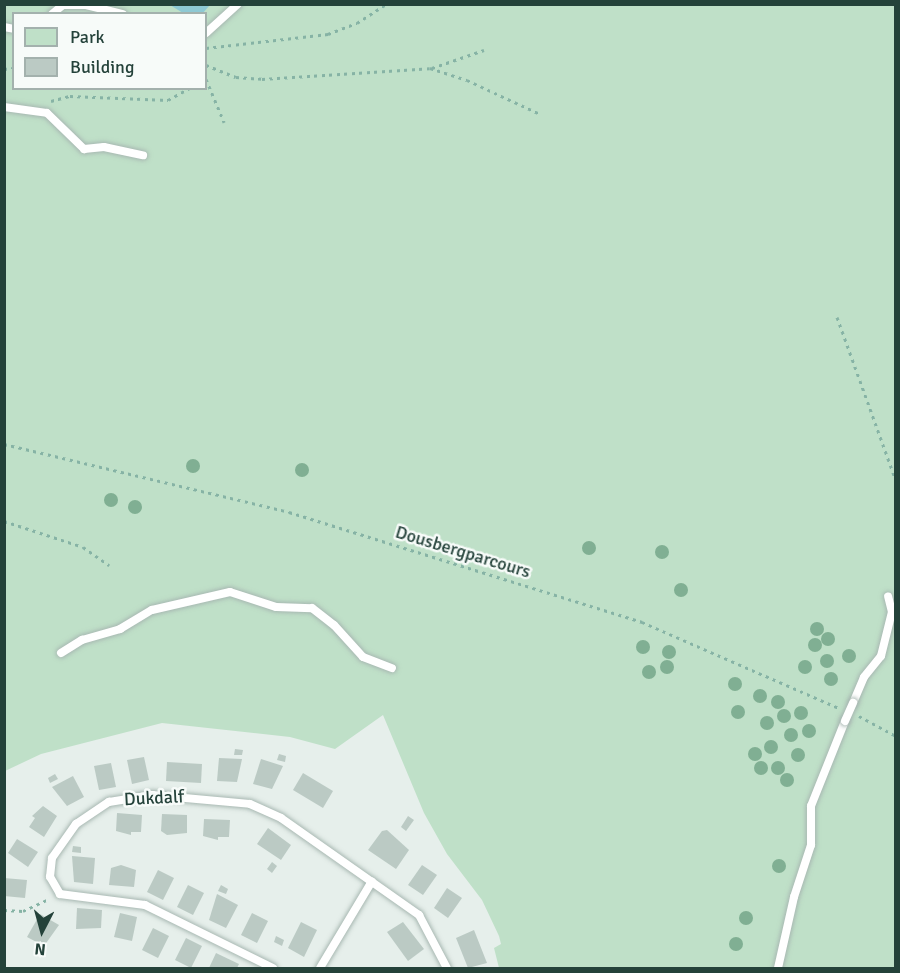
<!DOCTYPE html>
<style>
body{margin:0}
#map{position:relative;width:900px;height:973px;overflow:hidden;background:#e6efeb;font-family:Signika,sans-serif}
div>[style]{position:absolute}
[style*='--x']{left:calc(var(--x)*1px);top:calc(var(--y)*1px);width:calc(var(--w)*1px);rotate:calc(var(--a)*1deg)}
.green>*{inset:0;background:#bfe0c8}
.water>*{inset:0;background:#8ec9d4}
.building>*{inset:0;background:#bbcac4}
.path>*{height:3px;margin-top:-1.5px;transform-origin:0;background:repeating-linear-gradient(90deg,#86b3a5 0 3px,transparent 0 7.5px)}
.roads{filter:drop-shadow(0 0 2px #a8b8b2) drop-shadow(0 0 2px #a8b8b2)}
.lane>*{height:8px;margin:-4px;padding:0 4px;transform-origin:4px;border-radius:4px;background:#fff}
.bridges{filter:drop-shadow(0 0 2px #a8b8b2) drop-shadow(0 0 2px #a8b8b2)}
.lane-bridge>*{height:8px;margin:-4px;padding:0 4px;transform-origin:4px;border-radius:4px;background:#fff}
.trees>*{width:14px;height:14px;margin:-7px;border-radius:50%;background:#80af93}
span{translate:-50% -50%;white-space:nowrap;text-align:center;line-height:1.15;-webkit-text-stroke:5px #f7fbf9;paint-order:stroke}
.street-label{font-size:18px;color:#24423a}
.frame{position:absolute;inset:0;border:6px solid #24423a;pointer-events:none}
.legend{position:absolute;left:12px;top:12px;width:195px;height:78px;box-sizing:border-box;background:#f7fbf9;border:2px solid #a3b1ad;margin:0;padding:8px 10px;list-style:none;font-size:18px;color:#24423a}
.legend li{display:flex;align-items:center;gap:12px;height:30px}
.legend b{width:30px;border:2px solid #a3b1ad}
.north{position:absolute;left:12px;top:901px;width:60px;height:60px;-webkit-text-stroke:4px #f7fbf9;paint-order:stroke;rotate:186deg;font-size:16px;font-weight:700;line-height:24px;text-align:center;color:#24423a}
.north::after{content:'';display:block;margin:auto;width:21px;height:27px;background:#24423a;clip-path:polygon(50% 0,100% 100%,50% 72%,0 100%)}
</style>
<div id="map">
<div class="green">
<i style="clip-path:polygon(evenodd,4px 5px,895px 5px,895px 968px,499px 968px,494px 948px,501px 944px,499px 936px,482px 900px,447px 854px,424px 813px,383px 715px,335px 749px,290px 737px,162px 723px,41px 754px,5px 771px,4px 5px,14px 14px,206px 14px,206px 88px,14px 88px,14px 14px)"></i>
</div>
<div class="water">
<i style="clip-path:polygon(170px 5px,210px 5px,202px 14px,183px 13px)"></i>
</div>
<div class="building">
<i style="clip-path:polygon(235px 749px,243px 750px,242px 755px,234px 755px)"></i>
<i style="clip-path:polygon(279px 754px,286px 756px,285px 762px,277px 760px)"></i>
<i style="clip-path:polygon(144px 757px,149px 780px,132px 784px,127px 760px)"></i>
<i style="clip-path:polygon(219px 758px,242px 759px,237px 782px,217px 781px)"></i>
<i style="clip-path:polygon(261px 759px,283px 766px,272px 789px,253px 784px)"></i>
<i style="clip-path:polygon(167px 762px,202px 764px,201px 783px,166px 781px)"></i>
<i style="clip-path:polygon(111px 763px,116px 787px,99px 790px,94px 766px)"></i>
<i style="clip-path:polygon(303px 773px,333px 791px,323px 808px,293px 790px)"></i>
<i style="clip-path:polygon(55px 774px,58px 779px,50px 783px,48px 778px)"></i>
<i style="clip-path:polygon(73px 776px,84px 797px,67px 806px,52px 787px)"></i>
<i style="clip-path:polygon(43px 806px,57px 816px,44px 837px,29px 827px,35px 818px,32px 816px)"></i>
<i style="clip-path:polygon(117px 813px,142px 815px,141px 832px,131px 832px,131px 835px,116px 831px)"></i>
<i style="clip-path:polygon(162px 814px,187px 815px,187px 833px,167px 835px,161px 831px)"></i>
<i style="clip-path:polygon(408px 816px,414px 820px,406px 831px,401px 827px)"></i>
<i style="clip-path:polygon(204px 819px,230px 820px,229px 837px,218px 837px,218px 840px,203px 836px)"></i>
<i style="clip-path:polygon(268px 828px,291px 845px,281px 860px,257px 844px)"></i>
<i style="clip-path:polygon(387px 830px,409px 850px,396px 869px,368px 850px,382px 831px)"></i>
<i style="clip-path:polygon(17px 839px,38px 852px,28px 867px,8px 853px)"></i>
<i style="clip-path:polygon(73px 846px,81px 847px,81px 853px,72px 852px)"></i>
<i style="clip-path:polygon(72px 856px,95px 858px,93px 884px,74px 882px)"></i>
<i style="clip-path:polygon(272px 862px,277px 866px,272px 873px,267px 869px)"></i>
<i style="clip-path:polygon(121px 865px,136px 870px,134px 887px,109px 885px,111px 868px)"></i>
<i style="clip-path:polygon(422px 865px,437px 875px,423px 895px,408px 885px)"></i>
<i style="clip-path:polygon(158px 870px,174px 878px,163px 900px,147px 892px)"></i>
<i style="clip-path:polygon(4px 878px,27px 880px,25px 898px,4px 896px)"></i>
<i style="clip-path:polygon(188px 885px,204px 893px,193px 915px,177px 907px)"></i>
<i style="clip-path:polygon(221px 885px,228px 889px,226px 894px,218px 891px)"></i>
<i style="clip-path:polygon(447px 888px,462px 898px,448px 918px,434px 908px)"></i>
<i style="clip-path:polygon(217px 894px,238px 905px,226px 928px,209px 920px)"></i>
<i style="clip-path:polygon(77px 908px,102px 910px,101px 928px,76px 929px)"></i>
<i style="clip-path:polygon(120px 913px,137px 917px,132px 941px,114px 937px)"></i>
<i style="clip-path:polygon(252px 913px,268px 921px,257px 943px,241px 935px)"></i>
<i style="clip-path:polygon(40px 914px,59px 925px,44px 946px,27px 937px)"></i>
<i style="clip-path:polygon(301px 922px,317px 930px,304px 957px,288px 948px)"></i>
<i style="clip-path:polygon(403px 922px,424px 949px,408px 961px,387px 932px)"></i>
<i style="clip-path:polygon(153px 928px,169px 936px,158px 958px,142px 950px)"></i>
<i style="clip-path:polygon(474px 930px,487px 963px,468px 968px,456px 938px)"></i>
<i style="clip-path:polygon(276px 936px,284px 940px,282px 946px,274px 942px)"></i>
<i style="clip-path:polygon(186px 938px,202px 946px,191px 968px,175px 960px)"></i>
<i style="clip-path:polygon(216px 953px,239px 964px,237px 968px,209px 968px)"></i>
</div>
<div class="path">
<i style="--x:206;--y:48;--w:123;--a:-6.5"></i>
<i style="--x:328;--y:34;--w:31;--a:-21"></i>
<i style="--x:357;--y:23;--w:35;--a:-33"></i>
<i style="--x:206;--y:65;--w:32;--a:22"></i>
<i style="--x:236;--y:77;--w:26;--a:4"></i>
<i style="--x:262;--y:79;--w:168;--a:-3.7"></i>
<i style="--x:430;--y:68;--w:39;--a:18"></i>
<i style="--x:467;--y:80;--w:81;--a:25"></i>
<i style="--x:432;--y:68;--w:55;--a:-19.1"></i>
<i style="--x:4;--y:69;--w:10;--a:-6"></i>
<i style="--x:206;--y:79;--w:47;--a:67.3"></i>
<i style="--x:51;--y:101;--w:20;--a:-15"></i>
<i style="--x:70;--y:96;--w:98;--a:2.3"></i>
<i style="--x:168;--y:100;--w:25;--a:-29"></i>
<i style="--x:837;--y:317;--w:174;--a:70.2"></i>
<i style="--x:4;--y:444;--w:293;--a:13.4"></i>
<i style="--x:289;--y:512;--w:370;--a:17.3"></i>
<i style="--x:642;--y:622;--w:215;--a:23.6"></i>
<i style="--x:4;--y:521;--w:83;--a:18.2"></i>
<i style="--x:83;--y:547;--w:32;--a:35"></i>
<i style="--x:859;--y:716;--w:42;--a:28.4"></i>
<i style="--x:4;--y:910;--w:19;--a:3"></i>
<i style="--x:23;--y:911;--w:29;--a:-25"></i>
</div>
<div class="roads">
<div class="lane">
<i style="--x:52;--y:14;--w:14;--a:-39"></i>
<i style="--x:63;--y:5;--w:23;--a:0"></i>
<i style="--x:86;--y:5;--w:38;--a:14"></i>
<i style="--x:4;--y:27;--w:10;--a:11"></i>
<i style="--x:206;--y:33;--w:43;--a:-42.2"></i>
<i style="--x:4;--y:107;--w:43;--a:7.9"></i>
<i style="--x:47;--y:113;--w:52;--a:44.2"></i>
<i style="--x:84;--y:149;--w:20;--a:-6"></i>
<i style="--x:104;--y:147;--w:40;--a:12"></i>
<i style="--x:61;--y:653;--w:25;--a:-32"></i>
<i style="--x:82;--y:640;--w:40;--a:-16"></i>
<i style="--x:120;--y:629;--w:37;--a:-31"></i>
<i style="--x:152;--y:610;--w:80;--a:-13"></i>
<i style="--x:230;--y:592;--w:48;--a:18.1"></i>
<i style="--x:276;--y:607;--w:36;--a:2"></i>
<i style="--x:312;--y:608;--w:28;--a:38"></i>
<i style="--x:334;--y:625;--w:43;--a:47.8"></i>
<i style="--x:363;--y:657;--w:31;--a:21"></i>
<i style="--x:853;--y:703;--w:28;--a:-67"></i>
<i style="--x:864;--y:677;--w:27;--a:-51"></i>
<i style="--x:881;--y:656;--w:45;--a:-76"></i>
<i style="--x:892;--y:612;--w:16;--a:-104"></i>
<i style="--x:273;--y:968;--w:143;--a:-153.8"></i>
<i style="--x:145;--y:905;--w:86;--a:-172.6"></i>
<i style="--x:60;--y:894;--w:20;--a:-120"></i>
<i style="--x:50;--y:877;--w:19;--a:-84"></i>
<i style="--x:52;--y:858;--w:42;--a:-54.8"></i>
<i style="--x:76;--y:824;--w:40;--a:-34"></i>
<i style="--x:109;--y:802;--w:44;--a:-9.2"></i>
<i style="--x:152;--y:795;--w:98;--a:5.2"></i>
<i style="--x:250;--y:804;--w:34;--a:24"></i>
<i style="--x:281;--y:818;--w:169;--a:35.1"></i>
<i style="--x:419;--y:915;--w:60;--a:62.2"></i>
<i style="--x:320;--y:968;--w:101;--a:-59.1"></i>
<i style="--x:778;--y:968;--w:73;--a:-77.3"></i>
<i style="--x:794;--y:897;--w:55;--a:-71.9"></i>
<i style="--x:811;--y:845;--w:39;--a:-90"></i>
<i style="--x:811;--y:806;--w:92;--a:-68.2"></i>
</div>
</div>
<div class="bridges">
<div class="lane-bridge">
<i style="--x:845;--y:721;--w:20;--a:-66"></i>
</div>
</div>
<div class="trees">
<i style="left:193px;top:466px"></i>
<i style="left:302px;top:470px"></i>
<i style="left:111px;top:500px"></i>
<i style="left:135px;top:507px"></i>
<i style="left:589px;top:548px"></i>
<i style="left:662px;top:552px"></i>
<i style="left:681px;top:590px"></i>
<i style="left:817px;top:629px"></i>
<i style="left:828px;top:639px"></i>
<i style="left:815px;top:645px"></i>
<i style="left:643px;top:647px"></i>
<i style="left:669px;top:652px"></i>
<i style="left:849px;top:656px"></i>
<i style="left:827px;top:661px"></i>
<i style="left:667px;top:667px"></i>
<i style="left:805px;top:667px"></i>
<i style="left:649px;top:672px"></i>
<i style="left:831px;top:679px"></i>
<i style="left:735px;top:684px"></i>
<i style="left:760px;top:696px"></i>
<i style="left:778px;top:702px"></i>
<i style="left:738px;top:712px"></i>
<i style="left:801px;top:713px"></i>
<i style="left:784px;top:716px"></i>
<i style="left:767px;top:723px"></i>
<i style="left:809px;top:731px"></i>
<i style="left:791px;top:735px"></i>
<i style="left:771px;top:747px"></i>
<i style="left:755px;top:754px"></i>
<i style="left:798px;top:755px"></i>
<i style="left:761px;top:768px"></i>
<i style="left:778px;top:768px"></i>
<i style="left:787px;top:780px"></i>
<i style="left:779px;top:866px"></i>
<i style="left:746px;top:918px"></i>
<i style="left:736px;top:944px"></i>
</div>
<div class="street-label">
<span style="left:463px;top:552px;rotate:17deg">Dousbergparcours</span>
<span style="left:154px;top:798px;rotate:-3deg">Dukdalf</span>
</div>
<div class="frame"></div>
<ul class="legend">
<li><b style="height:16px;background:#bfe0c8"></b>Park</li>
<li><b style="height:16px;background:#bbcac4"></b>Building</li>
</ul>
<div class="north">N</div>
</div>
